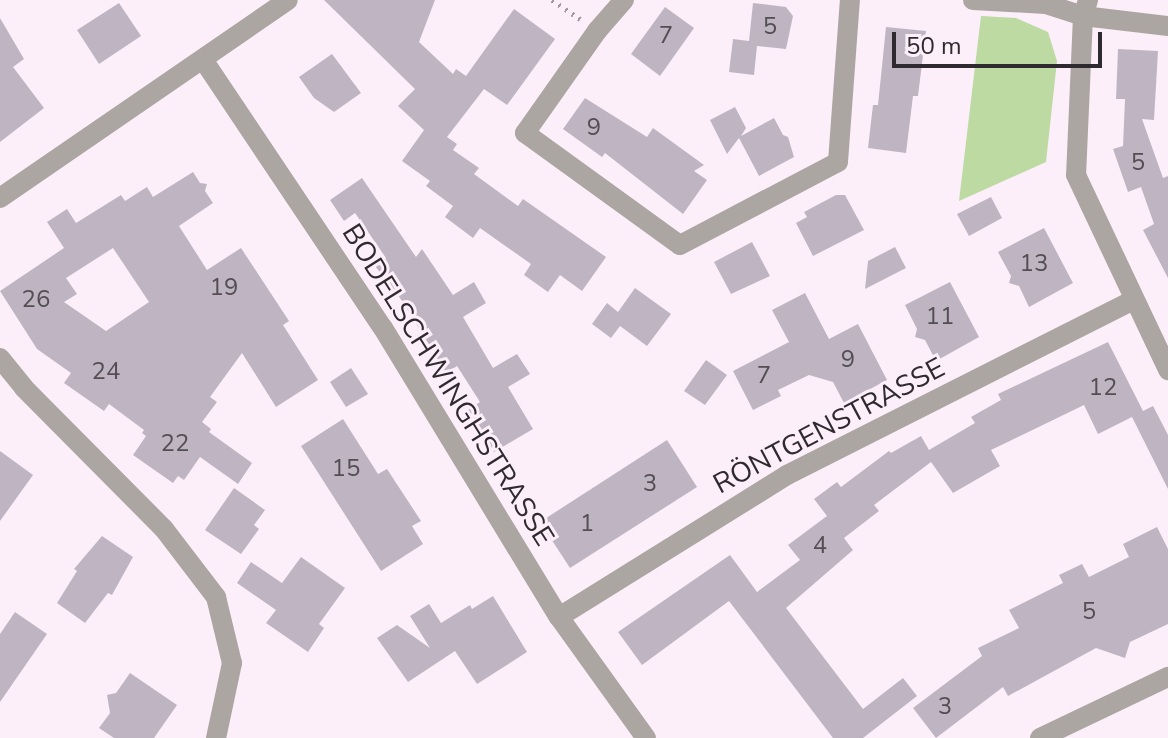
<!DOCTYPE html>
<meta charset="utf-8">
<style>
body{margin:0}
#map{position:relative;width:1168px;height:738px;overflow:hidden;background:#fceffa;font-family:"Nunito Sans",sans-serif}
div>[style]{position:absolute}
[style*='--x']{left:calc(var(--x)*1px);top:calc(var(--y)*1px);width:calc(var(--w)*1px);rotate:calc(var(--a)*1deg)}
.green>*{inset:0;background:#bcdaa2}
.building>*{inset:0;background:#bfb5c2}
.path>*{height:5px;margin-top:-2.5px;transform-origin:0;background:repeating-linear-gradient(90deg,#9f969e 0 2px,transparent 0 8px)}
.street>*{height:20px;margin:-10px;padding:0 10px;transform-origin:10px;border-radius:10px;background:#aba6a1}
span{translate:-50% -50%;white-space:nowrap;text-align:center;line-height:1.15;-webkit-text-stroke:6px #fceffa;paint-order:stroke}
.number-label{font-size:24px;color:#534d54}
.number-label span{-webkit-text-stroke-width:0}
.street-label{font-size:28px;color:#2f2a2f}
.scale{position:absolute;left:892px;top:32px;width:210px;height:36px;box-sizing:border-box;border:4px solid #2f2a2f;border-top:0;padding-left:10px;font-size:24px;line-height:28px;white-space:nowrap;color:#2f2a2f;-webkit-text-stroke:6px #fceffa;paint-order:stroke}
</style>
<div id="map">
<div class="green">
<i style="clip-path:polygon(981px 16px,1016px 18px,1048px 32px,1057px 61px,1046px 162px,959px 201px)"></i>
</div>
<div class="building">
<i style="clip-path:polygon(324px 0,435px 0,419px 42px,453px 74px,456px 69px,466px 76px,514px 9px,555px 39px,507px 105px,484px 89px,447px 137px,457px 144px,453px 150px,479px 168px,474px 174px,518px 206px,523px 199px,606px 257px,582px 291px,560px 275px,548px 292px,524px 275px,531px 264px,480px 228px,473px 238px,445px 217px,453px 206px,426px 186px,430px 181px,402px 161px,424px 130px,398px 106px,415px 89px)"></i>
<i style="clip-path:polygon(119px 3px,141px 36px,99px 64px,77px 30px)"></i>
<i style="clip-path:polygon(753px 3px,786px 7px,793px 16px,786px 49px,757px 46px,754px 75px,729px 72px,733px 39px,749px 41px)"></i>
<i style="clip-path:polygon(665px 7px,694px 28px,660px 76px,631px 54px)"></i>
<i style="clip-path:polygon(0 18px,24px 59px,13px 67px,44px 108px,0 142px)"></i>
<i style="clip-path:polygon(886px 27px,926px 31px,918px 96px,913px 96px,906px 153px,868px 148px,873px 105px,878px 105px)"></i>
<i style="clip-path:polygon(1118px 49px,1158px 51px,1154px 120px,1142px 119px,1163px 178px,1168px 176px,1168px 278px,1143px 230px,1154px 224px,1141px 187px,1128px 192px,1113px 149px,1123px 146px,1125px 99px,1116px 99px)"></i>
<i style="clip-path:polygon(332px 54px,361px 93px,334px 112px,314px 98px,299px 77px)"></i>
<i style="clip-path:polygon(585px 98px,647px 137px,653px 128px,704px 165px,694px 171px,707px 180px,683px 214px,605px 153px,602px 157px,563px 129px)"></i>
<i style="clip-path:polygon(735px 107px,746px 128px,741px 136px,774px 118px,783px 135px,788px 137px,794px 157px,759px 176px,739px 138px,727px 154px,710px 120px)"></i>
<i style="clip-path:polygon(evenodd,193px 172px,200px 183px,207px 184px,205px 191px,213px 203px,179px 226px,207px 270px,241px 248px,289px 321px,283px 325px,318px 380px,276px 407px,242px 353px,210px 397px,217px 402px,202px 422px,211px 429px,209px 432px,252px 463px,238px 484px,200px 457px,184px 480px,178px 476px,173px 483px,133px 455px,146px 436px,142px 433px,144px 430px,109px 404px,104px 411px,64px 383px,71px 373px,37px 349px,0 291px,64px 248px,47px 222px,67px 209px,76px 223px,121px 195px,125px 201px,147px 187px,153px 197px,193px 172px,113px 248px,149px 302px,106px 331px,64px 302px,77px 294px,66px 278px,113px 248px)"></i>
<i style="clip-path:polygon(362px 178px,416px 257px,422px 249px,453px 295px,474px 282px,486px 303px,463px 317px,493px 368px,517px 354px,530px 374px,508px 387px,533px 429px,494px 452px,468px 410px,480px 402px,457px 366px,446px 373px,403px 302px,375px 266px,386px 258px,355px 213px,344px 221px,330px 200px)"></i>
<i style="clip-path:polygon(836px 195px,845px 195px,864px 230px,813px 256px,796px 223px,807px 217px,804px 212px)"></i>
<i style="clip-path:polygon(991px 197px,1002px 218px,969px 236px,957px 214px)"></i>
<i style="clip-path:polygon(1044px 228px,1073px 283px,1029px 307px,1019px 286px,1009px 283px,1011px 276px,998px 252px)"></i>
<i style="clip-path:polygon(752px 242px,770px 276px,731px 294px,714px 262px)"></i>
<i style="clip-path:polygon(895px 247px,906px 268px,865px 289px,868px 261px)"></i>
<i style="clip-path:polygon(950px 282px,979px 337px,936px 361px,925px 340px,915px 337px,917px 329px,905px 305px)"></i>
<i style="clip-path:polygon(635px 288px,671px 314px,647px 346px,620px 326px,611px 338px,592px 324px,607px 303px,618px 312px)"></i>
<i style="clip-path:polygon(805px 293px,829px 339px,858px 324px,887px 380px,844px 403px,833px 382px,809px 375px,778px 390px,781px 396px,753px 410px,733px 371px,789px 342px,772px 310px)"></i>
<i style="clip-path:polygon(1108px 342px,1143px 411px,1153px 406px,1168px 435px,1168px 489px,1132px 417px,1098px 434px,1084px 405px,991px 450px,1000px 466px,953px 493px,931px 462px,874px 505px,879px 511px,844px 538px,853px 550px,786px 608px,863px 709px,903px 678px,917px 696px,863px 738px,833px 738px,729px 601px,642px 665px,618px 632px,730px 555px,757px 592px,800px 560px,788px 545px,827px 516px,814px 499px,837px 482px,841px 487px,889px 451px,891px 453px,921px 436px,929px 450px,975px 423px,971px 417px,1001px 400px,998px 394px)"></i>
<i style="clip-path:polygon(706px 360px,727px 375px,705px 405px,684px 391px)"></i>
<i style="clip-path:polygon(351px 368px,368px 394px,346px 407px,330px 382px)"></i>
<i style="clip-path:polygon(343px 419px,378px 474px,387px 469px,421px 521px,412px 526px,423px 544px,381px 571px,301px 446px)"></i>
<i style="clip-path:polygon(667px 440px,697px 487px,570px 568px,540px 522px)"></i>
<i style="clip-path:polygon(0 451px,33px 475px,0 521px)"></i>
<i style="clip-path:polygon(234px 488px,265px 510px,254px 525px,259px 529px,241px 554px,205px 530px)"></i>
<i style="clip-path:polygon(1157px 527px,1168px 549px,1168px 624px,1130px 642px,1125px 658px,1096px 648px,1008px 696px,1003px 687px,936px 738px,913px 708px,982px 656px,978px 648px,1019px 628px,1009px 610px,1063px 583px,1059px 575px,1082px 564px,1089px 577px,1129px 557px,1123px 544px)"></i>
<i style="clip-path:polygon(102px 536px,133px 557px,112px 595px,108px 593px,85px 623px,57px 603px,77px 571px,74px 569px)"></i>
<i style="clip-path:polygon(301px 557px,345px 588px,319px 624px,324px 628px,308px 652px,266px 623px,276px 610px,237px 583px,251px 562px,282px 583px)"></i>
<i style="clip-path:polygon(493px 596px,527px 652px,477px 684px,455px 651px,408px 682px,377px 638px,397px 625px,430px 648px,410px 616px,429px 604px,441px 623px,470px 605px,472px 609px)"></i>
<i style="clip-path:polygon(15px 612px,47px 634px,0 702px,0 634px)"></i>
<i style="clip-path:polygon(130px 673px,177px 705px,154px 738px,114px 738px,99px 728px,110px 713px,107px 695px,116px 693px)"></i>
</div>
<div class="path">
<i style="--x:552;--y:0;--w:34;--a:34"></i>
</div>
<div class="street">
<i style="--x:624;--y:0;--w:41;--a:131.1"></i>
<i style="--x:597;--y:31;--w:125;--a:125.2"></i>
<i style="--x:525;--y:133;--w:191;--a:35.9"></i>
<i style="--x:680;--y:245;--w:178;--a:-27.7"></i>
<i style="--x:838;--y:162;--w:162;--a:-85.8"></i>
<i style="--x:973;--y:0;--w:73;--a:3.1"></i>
<i style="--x:1046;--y:4;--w:39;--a:18"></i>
<i style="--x:1083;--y:16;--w:86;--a:6.7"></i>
<i style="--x:1088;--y:0;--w:17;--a:107"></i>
<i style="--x:1083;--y:16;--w:159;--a:92.5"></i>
<i style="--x:1076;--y:175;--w:216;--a:64.7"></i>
<i style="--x:204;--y:61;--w:321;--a:56.2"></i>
<i style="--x:383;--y:328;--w:338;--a:58.7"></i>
<i style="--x:559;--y:617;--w:149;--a:54.3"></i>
<i style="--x:0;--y:198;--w:349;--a:-34.5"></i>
<i style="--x:0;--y:358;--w:38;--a:51"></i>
<i style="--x:24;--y:388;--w:199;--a:45.2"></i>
<i style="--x:164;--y:529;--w:86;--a:52.6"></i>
<i style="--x:216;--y:597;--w:68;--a:76.4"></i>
<i style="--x:232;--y:663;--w:77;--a:102"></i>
<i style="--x:559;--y:617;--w:269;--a:-31.9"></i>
<i style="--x:787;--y:475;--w:388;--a:-26.8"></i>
<i style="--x:1040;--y:738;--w:142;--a:-25.5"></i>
</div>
<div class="number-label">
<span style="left:770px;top:27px">5</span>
<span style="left:666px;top:36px">7</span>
<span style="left:594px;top:128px">9</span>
<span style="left:1138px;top:163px">5</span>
<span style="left:1034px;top:264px">13</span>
<span style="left:224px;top:288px">19</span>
<span style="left:36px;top:300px">26</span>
<span style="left:940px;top:317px">11</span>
<span style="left:848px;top:360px">9</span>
<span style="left:106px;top:372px">24</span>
<span style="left:764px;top:376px">7</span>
<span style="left:1103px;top:388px">12</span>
<span style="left:175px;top:444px">22</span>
<span style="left:346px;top:469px">15</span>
<span style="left:650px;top:484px">3</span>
<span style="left:587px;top:524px">1</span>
<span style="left:820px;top:546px">4</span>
<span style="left:1089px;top:612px">5</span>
<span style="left:945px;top:707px">3</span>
</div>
<div class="street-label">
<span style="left:448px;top:385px;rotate:58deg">BODELSCHWINGHSTRASSE</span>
<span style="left:829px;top:426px;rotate:-28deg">RÖNTGENSTRASSE</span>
</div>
<div class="scale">50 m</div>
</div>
